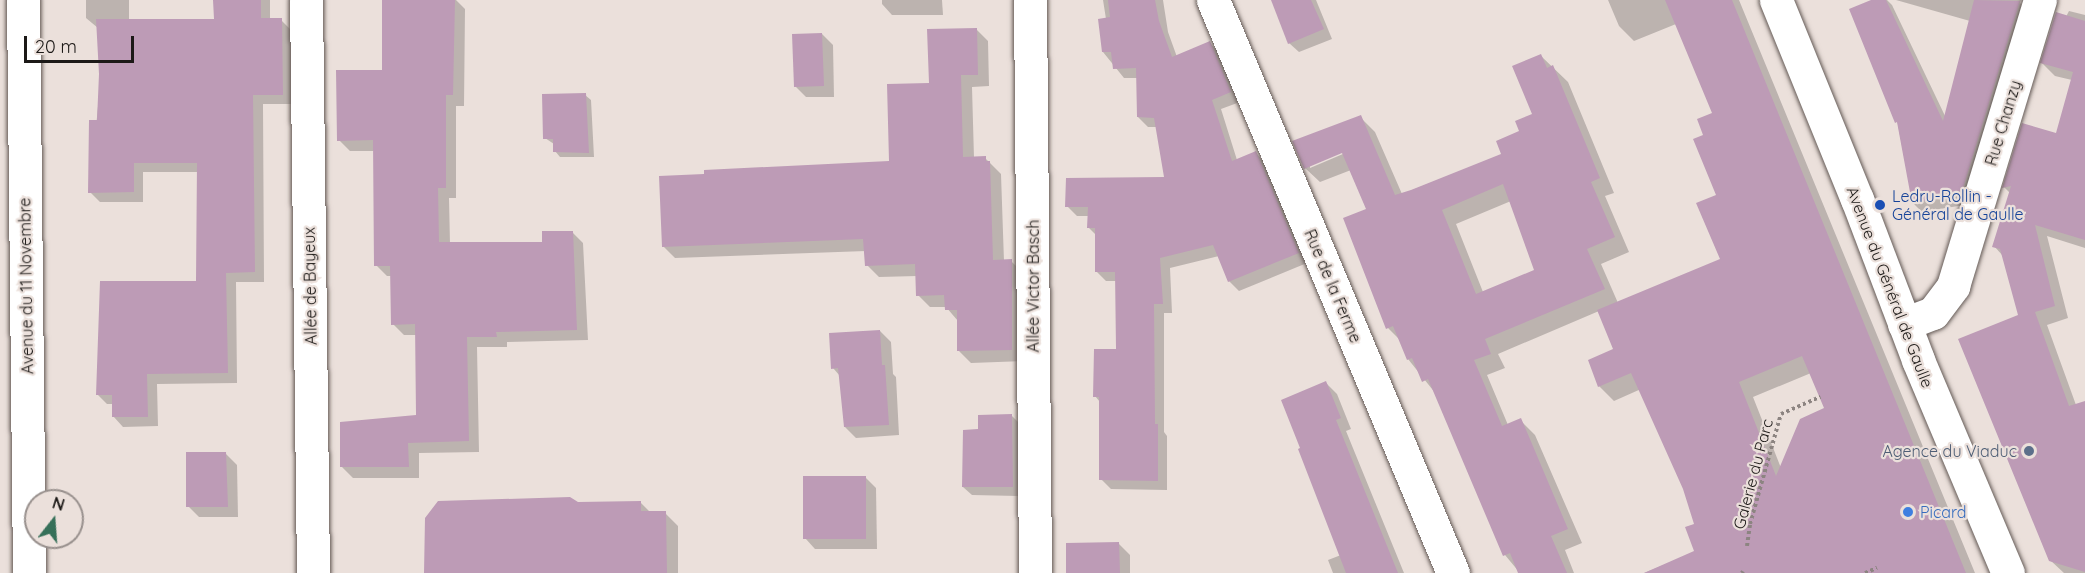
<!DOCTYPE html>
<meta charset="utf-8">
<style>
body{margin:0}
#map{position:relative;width:2085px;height:573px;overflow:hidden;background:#ebe0db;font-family:Quicksand,sans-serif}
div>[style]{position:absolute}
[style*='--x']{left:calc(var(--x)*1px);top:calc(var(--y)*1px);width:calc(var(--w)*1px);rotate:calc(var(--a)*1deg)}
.shadow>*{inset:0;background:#0003}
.building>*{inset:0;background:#bd9bb6}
.path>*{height:4px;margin-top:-2px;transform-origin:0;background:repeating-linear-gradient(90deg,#8c8481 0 3px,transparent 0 6px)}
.roads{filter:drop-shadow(0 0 2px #645a56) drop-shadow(0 0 2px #645a56)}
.street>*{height:33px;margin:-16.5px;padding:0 16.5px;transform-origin:16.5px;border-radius:16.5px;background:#fff}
.secondary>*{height:33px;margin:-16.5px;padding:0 16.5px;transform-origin:16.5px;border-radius:16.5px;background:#fff}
.dots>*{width:16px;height:16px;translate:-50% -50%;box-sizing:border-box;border:3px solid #ebe0db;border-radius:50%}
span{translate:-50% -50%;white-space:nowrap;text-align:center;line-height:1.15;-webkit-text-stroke:4.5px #ebe0db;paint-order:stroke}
.street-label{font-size:16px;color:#1c1917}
.transit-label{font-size:16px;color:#164399}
.left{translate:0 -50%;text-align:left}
.service-label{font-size:16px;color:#4e5e75}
.right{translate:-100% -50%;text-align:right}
.shop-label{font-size:16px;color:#366cbe}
.north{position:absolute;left:24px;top:489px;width:60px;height:60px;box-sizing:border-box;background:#ebe0db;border:2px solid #98908d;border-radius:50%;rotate:17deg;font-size:16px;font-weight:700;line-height:24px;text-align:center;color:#1c1917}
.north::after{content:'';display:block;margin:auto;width:21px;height:27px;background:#367059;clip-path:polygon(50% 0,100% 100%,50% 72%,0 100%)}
.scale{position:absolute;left:24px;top:36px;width:110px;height:27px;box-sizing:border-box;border:3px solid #1c1917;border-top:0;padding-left:8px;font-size:18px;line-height:21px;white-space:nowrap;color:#1c1917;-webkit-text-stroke:4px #ebe0db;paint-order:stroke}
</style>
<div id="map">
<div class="shadow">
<i style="clip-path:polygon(86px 0,129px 0,129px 20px,215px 20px,215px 0,270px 0,270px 20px,281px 20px,291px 30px,293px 104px,263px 104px,264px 282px,236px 282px,237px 383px,157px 384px,158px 426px,123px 427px,113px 416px,114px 404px,107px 404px,97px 394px,197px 282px,199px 172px,143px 172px,143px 202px,100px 202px,90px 192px,101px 74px,98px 28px,86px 18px)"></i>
<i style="clip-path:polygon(383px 0,456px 0,465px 9px,464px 106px,456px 106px,456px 198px,449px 198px,450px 244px,544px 243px,572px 232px,583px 243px,588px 340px,507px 342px,507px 347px,477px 347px,479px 452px,419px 453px,419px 478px,353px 478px,342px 467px,417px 417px,416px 335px,404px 335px,393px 324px,392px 276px,387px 276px,376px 265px,374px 151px,350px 151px,339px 140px,384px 71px)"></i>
<i style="clip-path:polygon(882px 0,942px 0,943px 15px,892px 15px,882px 4px)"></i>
<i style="clip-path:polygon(1103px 0,1163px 0,1168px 32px,1177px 57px,1210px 43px,1219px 53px,1240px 102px,1221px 109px,1237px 160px,1256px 153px,1265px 163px,1307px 263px,1239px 291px,1229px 281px,1219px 256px,1170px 268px,1172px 313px,1164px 313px,1164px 432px,1167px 436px,1167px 490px,1111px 489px,1101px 479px,1100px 402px,1095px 396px,1117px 350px,1117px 281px,1106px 281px,1096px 271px,1097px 236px,1089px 228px,1089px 216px,1077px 216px,1067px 206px,1166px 179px,1157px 127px,1148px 127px,1138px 117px,1138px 78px,1124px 78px,1103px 52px,1106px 19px)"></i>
<i style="clip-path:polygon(1272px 0,1316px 0,1332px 39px,1299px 52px,1289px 43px)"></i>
<i style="clip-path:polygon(evenodd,1608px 0,1739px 0,1975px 573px,1644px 573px,1696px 552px,1696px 524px,1685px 488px,1641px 389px,1614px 401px,1599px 386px,1615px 350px,1599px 311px,1498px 354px,1505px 368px,1487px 375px,1508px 425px,1520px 420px,1535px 435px,1582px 543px,1565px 550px,1574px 573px,1520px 573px,1505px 555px,1436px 394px,1408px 359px,1402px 342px,1388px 328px,1345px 219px,1367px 210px,1351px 170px,1320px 182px,1305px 168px,1360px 117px,1375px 132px,1402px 194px,1503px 155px,1534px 115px,1541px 56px,1568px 82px,1614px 193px,1605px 196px,1629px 252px,1601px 264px,1618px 303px,1722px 260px,1718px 196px,1705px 136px,1714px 113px,1676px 24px,1634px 41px,1619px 26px,1608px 0,1349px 148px,1350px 151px,1310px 168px,1310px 164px,1349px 148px,1608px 0,1511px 201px,1536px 271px,1483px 292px,1456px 224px,1511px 201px,1608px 0,1811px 373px,1826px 408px,1781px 468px,1753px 397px,1811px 373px)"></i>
<i style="clip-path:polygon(1874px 0,1887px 0,1892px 5px,1946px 118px,1970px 21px,1896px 0,2021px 0,2020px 3px,2029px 11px,1970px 204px,1922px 212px,1913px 203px)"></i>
<i style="clip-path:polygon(2069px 11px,2085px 15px,2085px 248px,2047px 236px,2068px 318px,2047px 325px,2076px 405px,2085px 402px,2085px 573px,2064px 573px,2050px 560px,2020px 316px,2003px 256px,1994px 246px,2010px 193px,2004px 187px,2057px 135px,2072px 80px,2055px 76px,2042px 63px)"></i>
<i style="clip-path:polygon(976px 29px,988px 41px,989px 86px,972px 87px,974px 158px,985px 158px,1001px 174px,1004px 261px,1011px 261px,1023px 273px,1023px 361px,971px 363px,959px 351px,958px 321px,946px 307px,930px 307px,918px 295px,917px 276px,879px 277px,867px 265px,866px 251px,675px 258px,663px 246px,891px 162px,931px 85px)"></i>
<i style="clip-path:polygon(822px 34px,833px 45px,834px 97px,806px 97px,795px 86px)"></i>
<i style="clip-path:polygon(585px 95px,591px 100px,594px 157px,560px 157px,555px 151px,554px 144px,545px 138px)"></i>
<i style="clip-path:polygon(880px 331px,891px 342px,893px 374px,896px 377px,899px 435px,856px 438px,845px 427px,840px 376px,833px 368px)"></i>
<i style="clip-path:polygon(1326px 383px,1337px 394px,1351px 429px,1346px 431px,1404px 573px,1333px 573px,1328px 560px,1341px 555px)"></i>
<i style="clip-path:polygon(1011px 415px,1020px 424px,1021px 496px,972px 495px,963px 487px,979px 431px)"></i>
<i style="clip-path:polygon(226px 454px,237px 465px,238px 517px,199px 517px,188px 506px)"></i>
<i style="clip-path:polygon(865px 477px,876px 488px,877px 549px,815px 549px,805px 538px)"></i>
<i style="clip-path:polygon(641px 503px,651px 513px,665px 513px,678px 526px,678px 573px,426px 573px,578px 504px)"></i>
<i style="clip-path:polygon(1119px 544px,1130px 555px,1130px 573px,1067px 573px)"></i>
</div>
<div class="building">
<i style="clip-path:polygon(213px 0,261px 0,261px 18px,282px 18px,283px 95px,253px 95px,255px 272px,226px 273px,228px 373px,147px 374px,148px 417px,112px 417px,112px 395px,96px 395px,100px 281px,196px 281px,197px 163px,134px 163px,134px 192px,88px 193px,89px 120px,97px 120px,99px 74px,96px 19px,214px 19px)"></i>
<i style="clip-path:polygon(382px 0,455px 0,453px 95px,446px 95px,446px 188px,438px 188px,439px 242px,542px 242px,542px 231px,573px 231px,577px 330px,496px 332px,497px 337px,467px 337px,469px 441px,408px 443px,409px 467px,340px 467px,340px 422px,416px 415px,415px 324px,391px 325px,390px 266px,374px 266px,373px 140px,337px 141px,336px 70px,382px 70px)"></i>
<i style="clip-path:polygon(1108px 0,1155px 0,1159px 21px,1172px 57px,1210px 41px,1231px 92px,1212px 100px,1232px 161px,1256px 151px,1299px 253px,1228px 282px,1213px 245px,1160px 258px,1163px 304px,1154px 304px,1155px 424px,1158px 424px,1158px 481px,1099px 480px,1099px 397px,1093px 397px,1094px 349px,1116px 349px,1115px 272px,1095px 272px,1095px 228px,1087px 228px,1088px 207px,1065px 207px,1066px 178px,1164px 177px,1154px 118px,1137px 117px,1136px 68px,1113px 69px,1111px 52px,1102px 52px,1098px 19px,1110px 17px)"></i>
<i style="clip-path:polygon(1271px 0,1311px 0,1324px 29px,1288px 44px)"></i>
<i style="clip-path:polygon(evenodd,1665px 0,1732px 0,1966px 573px,1644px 573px,1694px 551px,1685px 527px,1694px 524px,1683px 489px,1631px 373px,1598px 387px,1588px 360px,1613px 349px,1597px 310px,1720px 259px,1696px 203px,1716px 195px,1693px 139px,1703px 135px,1697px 119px,1712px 113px,1665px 0,1802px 356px,1824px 408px,1800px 419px,1776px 476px,1739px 382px,1802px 356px)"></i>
<i style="clip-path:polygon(1871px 0,1886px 0,1943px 121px,1974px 0,2020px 1px,1961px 195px,1912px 203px,1897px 122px,1895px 123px,1849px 9px)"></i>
<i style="clip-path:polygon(2056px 12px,2085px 21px,2085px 240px,2035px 225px,2055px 306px,2035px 312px,2069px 406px,2085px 401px,2085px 572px,2049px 561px,1958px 339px,2018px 315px,2000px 249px,1992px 247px,2011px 186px,2002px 188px,2022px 123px,2056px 133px,2073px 72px,2040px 63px)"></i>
<i style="clip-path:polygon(977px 28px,978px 75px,961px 75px,963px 157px,986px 156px,986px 161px,990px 161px,993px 260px,1012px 259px,1012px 350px,957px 351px,957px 310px,945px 310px,944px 295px,916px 296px,915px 264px,865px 266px,863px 239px,662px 247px,659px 176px,704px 174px,704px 170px,889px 161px,887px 84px,929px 83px,927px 29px)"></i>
<i style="clip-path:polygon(822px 33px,824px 86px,794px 87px,792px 34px)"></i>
<i style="clip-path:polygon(evenodd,1541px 54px,1547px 68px,1553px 65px,1600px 178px,1591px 182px,1615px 237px,1587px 249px,1605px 289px,1485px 339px,1491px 354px,1474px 360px,1502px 426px,1521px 418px,1568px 529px,1551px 536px,1567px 573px,1518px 573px,1510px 553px,1503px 556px,1428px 379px,1422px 382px,1412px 358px,1407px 360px,1393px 326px,1386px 329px,1343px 218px,1366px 209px,1342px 153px,1304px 169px,1292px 141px,1361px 115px,1395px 195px,1411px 190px,1501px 154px,1496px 141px,1519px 131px,1515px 121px,1532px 114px,1512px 66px,1541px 54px,1503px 184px,1534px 270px,1476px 294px,1442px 210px,1503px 184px)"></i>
<i style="clip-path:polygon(586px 93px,589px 153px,553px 152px,553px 139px,543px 139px,542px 94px)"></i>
<i style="clip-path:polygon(880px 330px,882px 365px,885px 365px,889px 425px,844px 427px,838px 368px,831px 369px,829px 333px)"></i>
<i style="clip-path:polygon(1326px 381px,1341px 418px,1336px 420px,1398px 573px,1346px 573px,1298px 449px,1300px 448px,1281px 400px)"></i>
<i style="clip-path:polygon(1012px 414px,1013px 487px,962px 487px,963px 430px,978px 429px,978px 415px)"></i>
<i style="clip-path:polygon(186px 452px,226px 452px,228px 507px,186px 507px)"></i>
<i style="clip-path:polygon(803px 476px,866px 476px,866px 539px,803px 539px)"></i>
<i style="clip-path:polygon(570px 497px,578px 502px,641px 501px,641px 511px,666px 511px,667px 573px,424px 573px,425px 518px,438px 501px)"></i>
<i style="clip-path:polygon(1119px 542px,1120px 573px,1066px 573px,1066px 543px)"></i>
</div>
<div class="path">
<i style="--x:1747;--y:546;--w:22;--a:-82"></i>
<i style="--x:1750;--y:524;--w:114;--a:-74.3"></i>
<i style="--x:1781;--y:414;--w:43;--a:-23.6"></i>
<i style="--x:1742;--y:573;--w:2;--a:-63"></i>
<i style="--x:1865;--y:573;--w:13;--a:-23"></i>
</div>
<div class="roads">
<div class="street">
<i style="--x:306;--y:0;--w:573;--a:89.3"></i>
<i style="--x:1030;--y:0;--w:573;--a:89.5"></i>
<i style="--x:1213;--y:0;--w:621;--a:67.27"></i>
<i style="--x:1904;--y:324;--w:31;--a:-21"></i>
<i style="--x:1933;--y:313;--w:34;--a:-53"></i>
<i style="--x:1953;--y:286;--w:299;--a:-73.1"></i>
</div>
<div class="secondary">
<i style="--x:23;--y:0;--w:573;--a:89.4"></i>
<i style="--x:1776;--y:0;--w:215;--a:67.9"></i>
<i style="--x:1857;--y:199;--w:172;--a:69.2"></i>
<i style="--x:1918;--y:360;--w:231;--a:67.1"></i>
</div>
</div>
<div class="dots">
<i style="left:1880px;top:205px;background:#1a4fb4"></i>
<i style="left:2029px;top:451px;background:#5c6f8a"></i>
<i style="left:1908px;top:512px;background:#3f7fe0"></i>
</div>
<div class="street-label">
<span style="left:2003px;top:123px;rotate:-73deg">Rue Chanzy</span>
<span style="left:26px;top:286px;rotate:-91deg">Avenue du 11 Novembre</span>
<span style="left:310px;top:286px;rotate:-91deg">Allée de Bayeux</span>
<span style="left:1033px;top:286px;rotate:-90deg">Allée Victor Basch</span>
<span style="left:1333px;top:286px;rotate:67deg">Rue de la Ferme</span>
<span style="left:1890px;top:287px;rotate:69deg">Avenue du Général de Gaulle</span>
<span style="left:1753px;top:474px;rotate:-75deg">Galerie du Parc</span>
</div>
<div class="transit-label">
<span class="left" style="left:1892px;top:205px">Ledru-Rollin -<br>Général de Gaulle</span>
</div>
<div class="service-label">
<span class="right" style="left:2017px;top:451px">Agence du Viaduc</span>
</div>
<div class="shop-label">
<span class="left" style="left:1920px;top:512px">Picard</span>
</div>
<div class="north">N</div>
<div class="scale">20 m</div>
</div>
